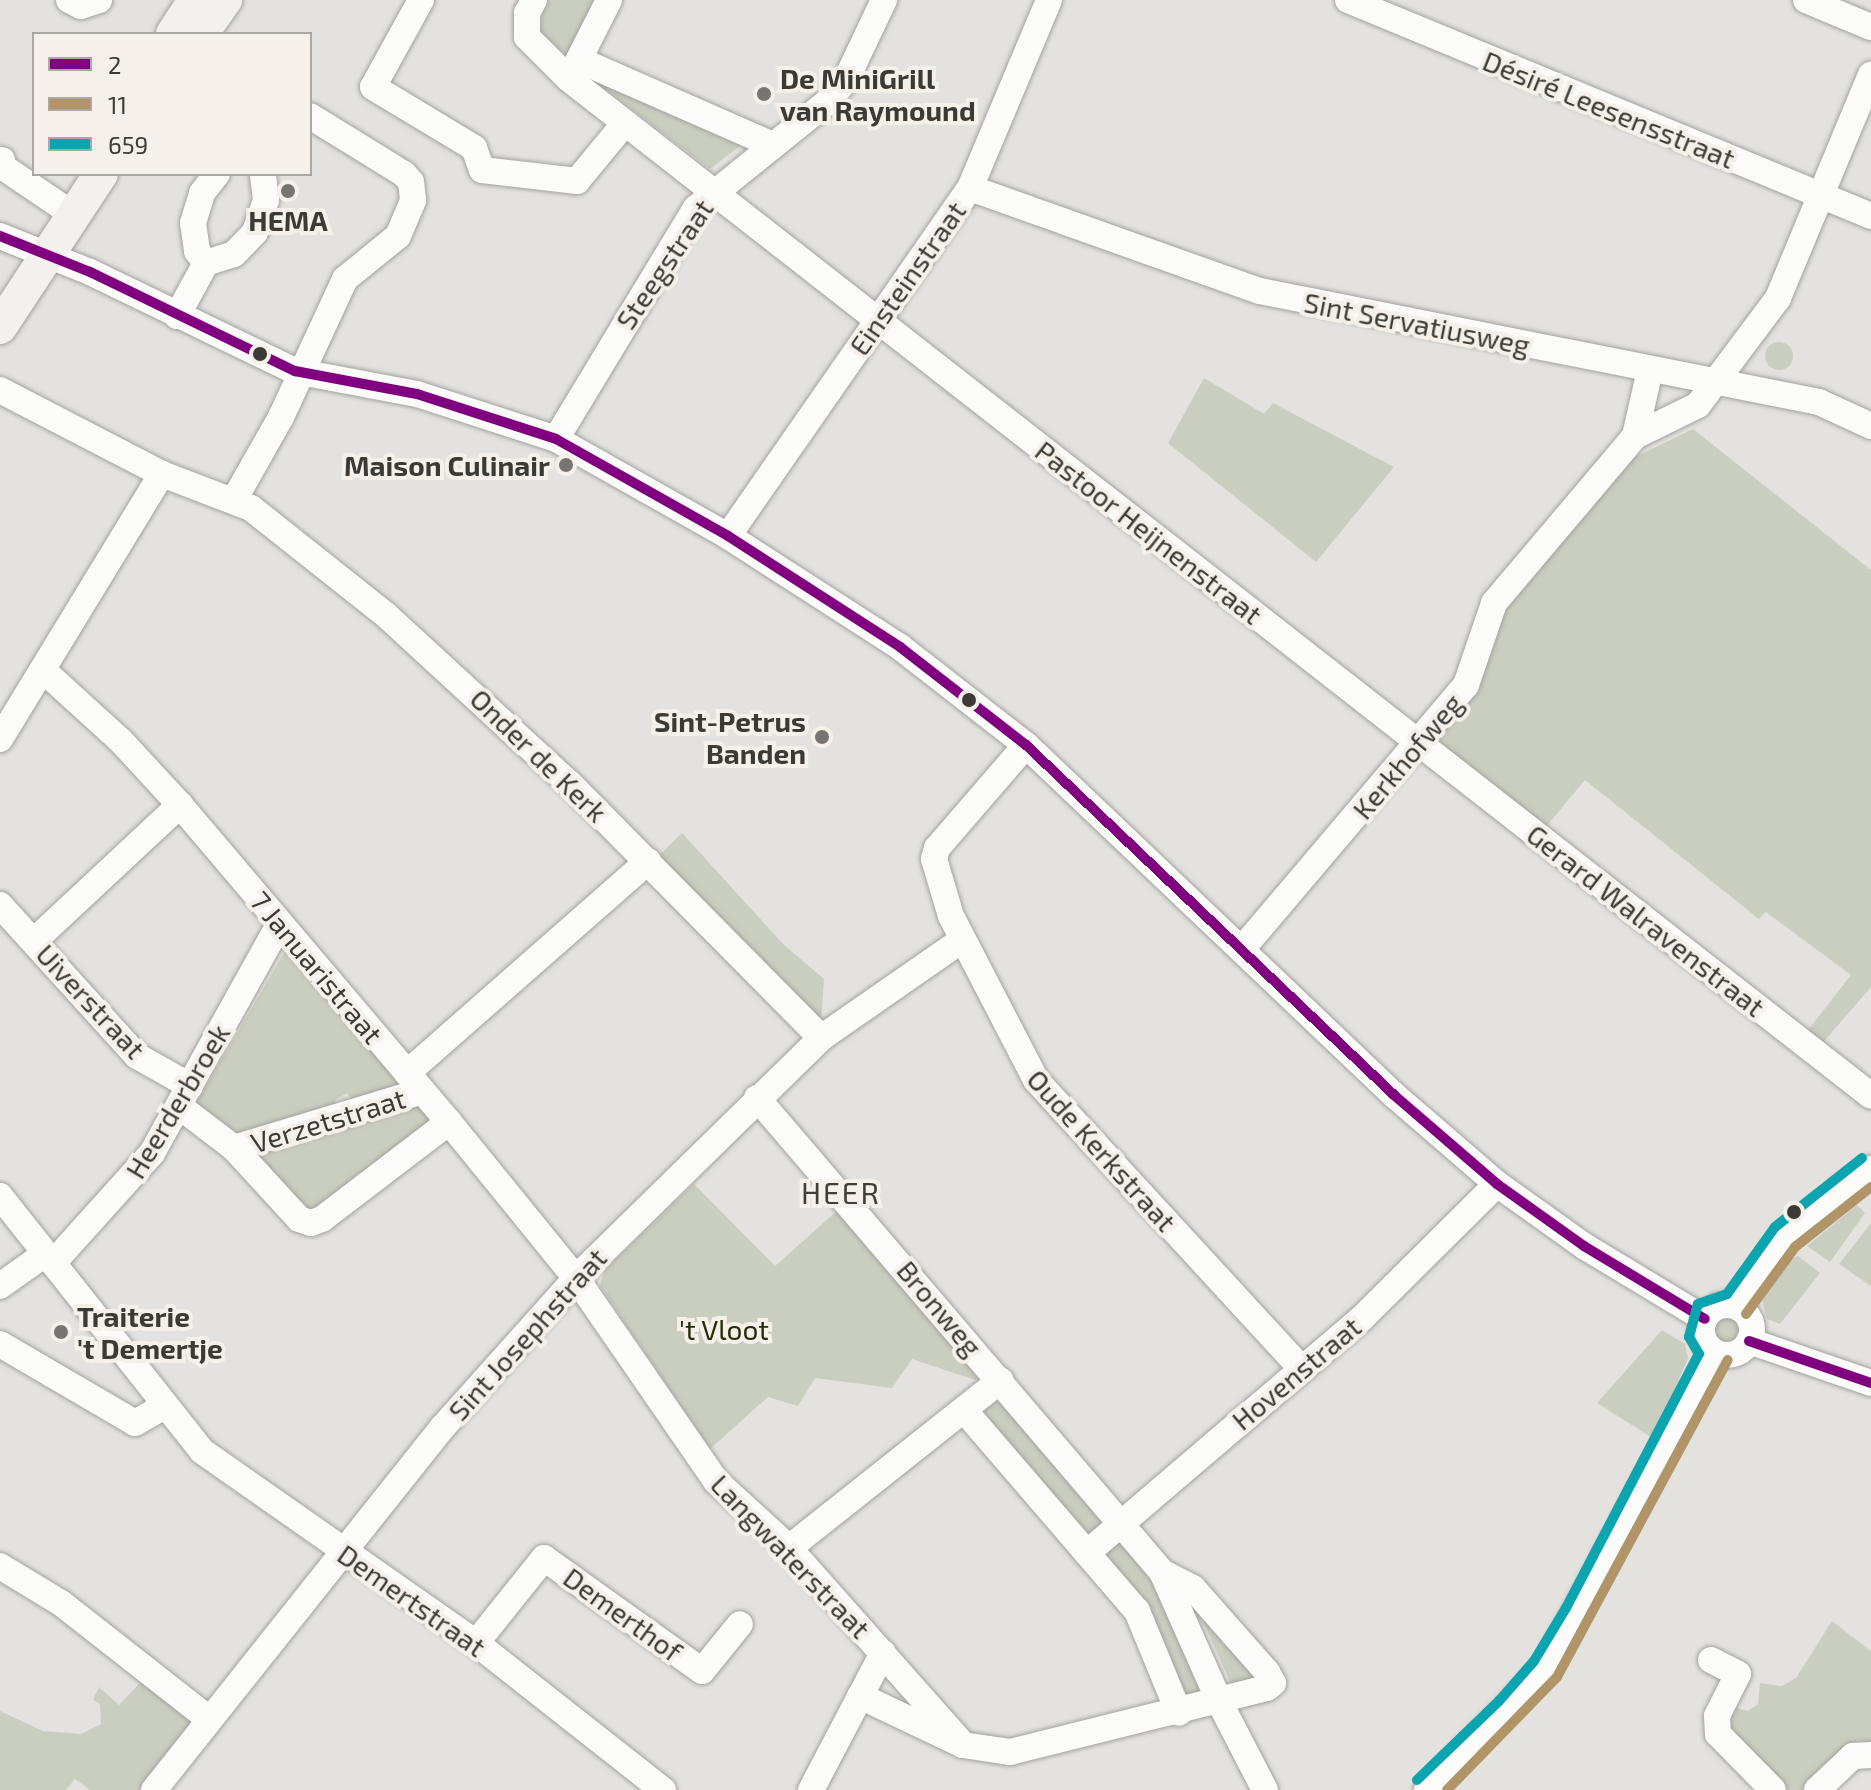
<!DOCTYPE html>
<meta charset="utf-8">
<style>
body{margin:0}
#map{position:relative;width:1871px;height:1790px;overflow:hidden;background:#e4e2df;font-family:"Exo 2",sans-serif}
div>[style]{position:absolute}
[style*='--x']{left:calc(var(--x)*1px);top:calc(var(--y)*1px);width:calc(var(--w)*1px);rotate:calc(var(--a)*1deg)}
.green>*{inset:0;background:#cacec0}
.round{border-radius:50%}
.roads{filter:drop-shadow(0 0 2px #a4a29f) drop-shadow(0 0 2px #a4a29f)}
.minor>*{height:26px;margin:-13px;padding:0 13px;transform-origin:13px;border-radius:13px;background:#fbfbfa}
.minor>.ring{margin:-13px;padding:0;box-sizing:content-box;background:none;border:26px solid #fbfbfa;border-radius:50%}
.major>*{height:34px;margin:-17px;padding:0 17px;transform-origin:17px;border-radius:17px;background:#f3f0ed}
.bus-1>*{height:10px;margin:-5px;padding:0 5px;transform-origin:5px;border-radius:5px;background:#800080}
.bus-2>*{height:10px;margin:-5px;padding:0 5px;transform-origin:5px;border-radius:5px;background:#b19569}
.bus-3>*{height:10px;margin:-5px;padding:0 5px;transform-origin:5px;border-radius:5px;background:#0ca4af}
.dots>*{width:22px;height:22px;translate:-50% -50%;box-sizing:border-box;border:4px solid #f5f0e9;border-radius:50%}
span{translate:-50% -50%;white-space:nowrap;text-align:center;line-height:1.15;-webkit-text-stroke:8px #f5f0e9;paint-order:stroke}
.poi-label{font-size:28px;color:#3c3a37;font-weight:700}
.left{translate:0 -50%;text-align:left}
.right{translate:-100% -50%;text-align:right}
.street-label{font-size:28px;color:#3c3a37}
.park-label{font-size:28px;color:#232e07}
.neighbourhood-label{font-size:30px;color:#423e39;letter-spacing:2px}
.legend{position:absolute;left:32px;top:32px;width:280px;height:144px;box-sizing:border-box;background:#f5f0e9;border:2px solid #aba7a2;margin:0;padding:10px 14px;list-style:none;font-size:24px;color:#3c3a37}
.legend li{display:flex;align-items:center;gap:16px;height:40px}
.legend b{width:40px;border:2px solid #aba7a2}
</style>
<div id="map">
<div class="green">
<i style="clip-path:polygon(544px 0,603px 0,574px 61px,540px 33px)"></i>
<i style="clip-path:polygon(591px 78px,749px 139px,710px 169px)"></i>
<i class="round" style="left:1765px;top:342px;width:28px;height:28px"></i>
<i style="clip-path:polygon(1204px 378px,1264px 414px,1273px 403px,1394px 467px,1316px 562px,1168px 443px)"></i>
<i style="clip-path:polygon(1693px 429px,1871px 570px,1871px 987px,1820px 1046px,1805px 1034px,1851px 975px,1766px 912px,1759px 919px,1585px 780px,1544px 829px,1432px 738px,1506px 603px,1629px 460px)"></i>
<i style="clip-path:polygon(682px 833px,783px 944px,824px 979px,821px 1022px,654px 860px)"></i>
<i style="clip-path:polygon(287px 948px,413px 1087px,356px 1105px,347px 1093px,334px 1101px,343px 1111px,235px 1141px,195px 1105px)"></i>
<i style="clip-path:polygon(420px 1095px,442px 1120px,312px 1217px,243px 1150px)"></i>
<i style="clip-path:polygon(694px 1184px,775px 1266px,839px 1209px,982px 1375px,975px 1380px,912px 1359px,892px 1388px,815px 1378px,798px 1406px,768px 1397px,710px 1449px,600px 1286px,604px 1271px)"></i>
<i style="clip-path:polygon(1857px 1205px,1865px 1213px,1830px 1262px,1807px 1246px)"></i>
<i style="clip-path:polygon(1871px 1223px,1871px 1286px,1839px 1264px)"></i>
<i style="clip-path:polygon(1798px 1256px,1820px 1273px,1780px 1324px,1767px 1319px,1762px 1301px,1784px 1261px)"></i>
<i class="round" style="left:1712px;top:1316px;width:28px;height:28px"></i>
<i style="clip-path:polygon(1662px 1330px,1685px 1344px,1688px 1358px,1654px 1439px,1597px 1403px)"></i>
<i style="clip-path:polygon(995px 1395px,1109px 1522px,1161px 1595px,1205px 1694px,1181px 1699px,1173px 1671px,975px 1407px)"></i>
<i style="clip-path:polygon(1198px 1610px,1259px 1676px,1232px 1686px)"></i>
<i style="clip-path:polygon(1832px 1621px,1871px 1651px,1871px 1743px,1857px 1740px,1810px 1790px,1781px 1790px,1724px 1732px,1734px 1707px,1748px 1711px,1758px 1704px,1760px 1683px,1782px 1686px,1796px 1678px)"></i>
<i style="clip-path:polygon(141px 1682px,193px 1721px,139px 1790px,90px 1790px,75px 1779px,66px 1790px,0 1790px,0 1711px,43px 1731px,81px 1734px,101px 1724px,100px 1704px,93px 1700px,99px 1687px,119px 1705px)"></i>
</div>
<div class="roads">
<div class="minor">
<i style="--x:69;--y:0;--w:13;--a:27"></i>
<i style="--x:81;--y:6;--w:19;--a:-18"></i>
<i style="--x:421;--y:0;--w:99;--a:118.9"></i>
<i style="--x:373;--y:87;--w:118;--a:31.1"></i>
<i style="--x:474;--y:148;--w:23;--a:70"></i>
<i style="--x:482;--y:170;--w:96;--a:6.6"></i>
<i style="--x:577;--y:181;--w:74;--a:-50.5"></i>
<i style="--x:534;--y:0;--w:15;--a:118"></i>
<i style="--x:527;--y:13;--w:24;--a:90"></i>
<i style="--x:527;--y:37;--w:59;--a:45"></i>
<i style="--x:569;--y:79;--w:1652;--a:37.99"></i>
<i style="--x:1348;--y:0;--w:566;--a:22.44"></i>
<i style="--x:1806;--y:0;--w:70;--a:22.6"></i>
<i style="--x:579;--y:60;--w:212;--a:23.7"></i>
<i style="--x:572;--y:73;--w:82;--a:-63.1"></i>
<i style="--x:2;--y:160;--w:7;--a:82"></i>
<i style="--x:3;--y:167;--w:86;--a:34.1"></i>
<i style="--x:970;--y:188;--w:308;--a:19.6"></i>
<i style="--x:1260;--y:291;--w:570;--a:11.23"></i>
<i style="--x:1819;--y:402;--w:57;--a:24.8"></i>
<i style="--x:0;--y:236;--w:97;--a:21.8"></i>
<i style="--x:90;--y:272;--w:228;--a:25.8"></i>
<i style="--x:295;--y:371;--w:124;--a:10.7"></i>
<i style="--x:417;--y:394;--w:146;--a:17.9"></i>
<i style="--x:556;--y:439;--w:197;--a:29.4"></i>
<i style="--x:728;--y:536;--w:205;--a:32.8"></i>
<i style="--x:900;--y:647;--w:160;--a:37.9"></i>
<i style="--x:1026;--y:745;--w:508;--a:43.56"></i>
<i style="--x:1394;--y:1095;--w:136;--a:40.8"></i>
<i style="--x:1497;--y:1184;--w:107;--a:35.5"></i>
<i style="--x:1584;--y:1246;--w:141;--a:31.1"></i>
<i style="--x:206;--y:263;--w:29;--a:-18"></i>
<i style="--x:234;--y:254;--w:30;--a:-46"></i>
<i style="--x:255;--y:232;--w:34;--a:-71"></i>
<i style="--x:266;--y:200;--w:26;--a:-97"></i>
<i style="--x:206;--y:263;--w:15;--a:-127"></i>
<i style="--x:197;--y:251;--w:28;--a:-98"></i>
<i style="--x:193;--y:223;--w:31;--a:-73"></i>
<i style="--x:202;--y:193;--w:24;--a:-52"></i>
<i style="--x:177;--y:316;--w:60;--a:-61.3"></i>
<i style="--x:0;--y:390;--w:182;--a:27.4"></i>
<i style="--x:162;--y:474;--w:95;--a:20.9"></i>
<i style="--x:251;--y:508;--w:172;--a:38.4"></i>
<i style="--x:386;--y:615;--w:250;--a:42.6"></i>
<i style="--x:570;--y:784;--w:357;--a:45.3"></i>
<i style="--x:1635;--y:436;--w:68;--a:-77.2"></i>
<i style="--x:556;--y:439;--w:270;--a:-58.8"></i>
<i style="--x:696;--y:208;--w:167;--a:-38.9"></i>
<i style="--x:826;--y:103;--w:30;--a:-49"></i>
<i style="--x:846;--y:80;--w:89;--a:-64.6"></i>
<i style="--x:234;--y:500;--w:95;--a:-60.5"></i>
<i style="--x:281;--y:417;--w:152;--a:-65.1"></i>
<i style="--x:345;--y:279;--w:68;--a:-39.1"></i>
<i style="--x:398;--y:236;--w:39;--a:-67"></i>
<i style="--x:413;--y:200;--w:18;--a:-96"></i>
<i style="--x:411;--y:182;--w:11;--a:-131"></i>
<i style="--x:404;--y:174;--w:110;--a:-148.3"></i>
<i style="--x:728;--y:536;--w:424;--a:-55.2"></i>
<i style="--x:970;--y:188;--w:204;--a:-67.2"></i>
<i style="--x:44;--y:671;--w:104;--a:42.3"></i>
<i style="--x:121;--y:741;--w:87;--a:47.3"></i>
<i style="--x:180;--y:805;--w:416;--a:49.7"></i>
<i style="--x:449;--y:1122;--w:201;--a:50.9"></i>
<i style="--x:576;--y:1278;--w:247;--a:55.4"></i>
<i style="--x:716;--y:1481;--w:99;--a:42.5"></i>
<i style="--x:789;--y:1548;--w:263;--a:48.5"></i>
<i style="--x:0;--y:739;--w:311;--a:-58.6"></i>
<i style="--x:1026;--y:745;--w:136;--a:130.8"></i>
<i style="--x:937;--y:848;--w:11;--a:105"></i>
<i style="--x:934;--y:859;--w:59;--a:73.4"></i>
<i style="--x:951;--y:916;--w:185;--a:62.6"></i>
<i style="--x:1036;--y:1080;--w:393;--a:47.4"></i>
<i style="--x:0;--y:905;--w:204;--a:47.8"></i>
<i style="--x:137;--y:1056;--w:61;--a:29.5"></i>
<i style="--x:34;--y:941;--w:200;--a:-43"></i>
<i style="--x:1242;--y:949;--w:346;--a:-49.7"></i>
<i style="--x:1466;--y:685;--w:87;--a:-71.1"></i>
<i style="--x:1494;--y:603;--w:219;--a:-49.8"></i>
<i style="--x:1635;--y:436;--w:70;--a:-26.2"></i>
<i style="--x:1698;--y:405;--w:134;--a:-53.2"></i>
<i style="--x:1778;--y:298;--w:242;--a:-67.4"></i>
<i style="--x:407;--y:1073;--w:321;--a:-41.3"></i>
<i style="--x:757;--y:1098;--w:623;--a:49.49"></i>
<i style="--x:1162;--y:1572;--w:143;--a:66.1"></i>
<i style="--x:1220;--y:1703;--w:98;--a:62.7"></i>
<i style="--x:179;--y:1106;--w:69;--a:37.4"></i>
<i style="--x:234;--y:1148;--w:96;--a:47.5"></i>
<i style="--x:299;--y:1219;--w:13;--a:18"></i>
<i style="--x:311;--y:1223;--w:12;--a:-20"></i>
<i style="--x:322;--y:1219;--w:160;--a:-37.4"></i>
<i style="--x:234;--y:1148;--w:197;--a:-16.8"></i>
<i style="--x:0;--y:1196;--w:325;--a:51.6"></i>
<i style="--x:202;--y:1451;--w:335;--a:35"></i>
<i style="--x:476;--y:1643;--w:238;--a:38.2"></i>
<i style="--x:53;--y:1263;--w:148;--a:-48"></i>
<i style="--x:152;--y:1153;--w:263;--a:-60.9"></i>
<i style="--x:0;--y:1286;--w:55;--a:-35.4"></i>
<i class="ring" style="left:1702px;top:1305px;width:24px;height:24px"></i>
<i style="--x:1735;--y:1306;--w:85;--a:-54.1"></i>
<i style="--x:1785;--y:1237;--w:110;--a:-38.3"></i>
<i style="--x:1749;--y:1341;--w:129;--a:19"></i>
<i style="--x:0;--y:1344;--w:156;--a:30.3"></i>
<i style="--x:135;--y:1423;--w:32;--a:-30"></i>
<i style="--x:964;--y:1410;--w:265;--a:49.3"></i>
<i style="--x:1137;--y:1611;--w:110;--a:67.6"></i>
<i style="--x:789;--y:1548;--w:270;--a:-38.4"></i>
<i style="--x:1087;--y:1553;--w:362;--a:-40.5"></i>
<i style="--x:1362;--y:1318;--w:190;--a:-44.8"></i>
<i style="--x:0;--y:1566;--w:71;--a:31.2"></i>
<i style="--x:61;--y:1603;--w:188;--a:38.1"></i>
<i style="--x:476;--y:1643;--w:109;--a:-51.3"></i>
<i style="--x:544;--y:1558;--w:194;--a:35.6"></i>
<i style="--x:702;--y:1671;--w:60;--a:-51"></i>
<i style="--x:1711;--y:1660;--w:30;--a:27"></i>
<i style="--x:1738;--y:1674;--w:47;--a:116.6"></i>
<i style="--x:1717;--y:1716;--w:18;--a:87"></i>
<i style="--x:1718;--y:1734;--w:78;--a:45.5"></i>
<i style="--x:860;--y:1696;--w:114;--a:25.4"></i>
<i style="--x:963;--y:1745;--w:48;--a:8.5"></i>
<i style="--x:1010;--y:1752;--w:265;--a:-14"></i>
<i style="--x:1267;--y:1688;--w:8;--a:-40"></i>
<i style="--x:1273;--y:1683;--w:13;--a:-119"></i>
<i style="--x:1267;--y:1672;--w:112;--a:-131.4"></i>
<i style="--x:1193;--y:1588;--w:35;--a:-153"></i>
<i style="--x:154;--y:1790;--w:464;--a:-51.5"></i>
<i style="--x:443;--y:1427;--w:200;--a:-48.2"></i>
<i style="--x:576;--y:1278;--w:343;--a:-44.4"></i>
<i style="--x:821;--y:1038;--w:172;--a:-34.8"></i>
<i style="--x:811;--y:1790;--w:155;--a:-62.3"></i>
<i style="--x:1427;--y:1790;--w:169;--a:-45.7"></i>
<i style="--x:1545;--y:1669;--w:359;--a:-61.6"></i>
<i style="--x:1817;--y:1790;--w:50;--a:-43.4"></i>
<i style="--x:1853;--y:1756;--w:18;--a:-3"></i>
</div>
<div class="major">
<i style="--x:173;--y:34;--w:40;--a:-57.1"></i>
<i style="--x:201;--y:34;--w:42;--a:-54.8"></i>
<i style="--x:0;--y:327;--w:183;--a:-56.6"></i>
</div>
</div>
<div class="bus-1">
<i style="--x:0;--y:236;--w:97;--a:21.8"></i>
<i style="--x:90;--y:272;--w:228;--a:25.8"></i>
<i style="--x:295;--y:371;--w:124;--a:10.7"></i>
<i style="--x:417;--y:394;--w:146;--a:17.9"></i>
<i style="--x:556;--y:439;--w:197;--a:29.4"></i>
<i style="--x:728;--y:536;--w:205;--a:32.8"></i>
<i style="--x:900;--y:647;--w:160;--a:37.9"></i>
<i style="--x:1026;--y:745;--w:508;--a:43.56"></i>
<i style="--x:1394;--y:1095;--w:136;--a:40.8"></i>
<i style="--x:1497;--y:1184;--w:107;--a:35.5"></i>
<i style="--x:1584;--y:1246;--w:141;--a:31.1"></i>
<i style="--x:1749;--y:1341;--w:129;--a:19"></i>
</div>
<div class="bus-2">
<i style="--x:1746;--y:1314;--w:83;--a:-53.8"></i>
<i style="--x:1795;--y:1247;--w:97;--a:-38.3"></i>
<i style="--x:1447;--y:1790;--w:158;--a:-45.8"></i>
<i style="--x:1557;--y:1677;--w:360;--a:-61.7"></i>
</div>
<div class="bus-3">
<i style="--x:1417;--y:1780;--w:114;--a:-43.9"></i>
<i style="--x:1499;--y:1701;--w:53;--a:-48.8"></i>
<i style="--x:1534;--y:1661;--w:62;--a:-58.9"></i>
<i style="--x:1566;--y:1608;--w:287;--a:-62.4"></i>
<i style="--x:1699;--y:1354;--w:20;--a:-120"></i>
<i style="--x:1689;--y:1337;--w:34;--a:-75"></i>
<i style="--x:1698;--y:1304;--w:31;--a:-19"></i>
<i style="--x:1727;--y:1294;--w:82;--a:-54.4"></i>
<i style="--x:1775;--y:1227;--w:111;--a:-38.4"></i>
</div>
<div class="dots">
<i style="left:764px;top:94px;background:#777572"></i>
<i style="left:288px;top:191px;background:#777572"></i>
<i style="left:260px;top:354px;background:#3c3a37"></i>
<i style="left:566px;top:465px;background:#777572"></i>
<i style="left:969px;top:700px;background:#3c3a37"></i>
<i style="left:822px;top:737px;background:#777572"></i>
<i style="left:1794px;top:1212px;background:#3c3a37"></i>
<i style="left:61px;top:1332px;background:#777572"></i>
</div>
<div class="poi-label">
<span class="left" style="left:780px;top:94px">De MiniGrill<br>van Raymound</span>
<span style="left:288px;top:220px">HEMA</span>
<span class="right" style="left:550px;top:465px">Maison Culinair</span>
<span class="right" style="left:806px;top:737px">Sint-Petrus<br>Banden</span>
<span class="left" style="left:77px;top:1332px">Traiterie<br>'t Demertje</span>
</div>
<div class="street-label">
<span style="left:1609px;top:109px;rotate:22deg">Désiré Leesensstraat</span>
<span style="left:664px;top:264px;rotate:-56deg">Steegstraat</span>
<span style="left:907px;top:278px;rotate:-55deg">Einsteinstraat</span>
<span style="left:1417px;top:323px;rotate:11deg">Sint Servatiusweg</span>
<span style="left:1149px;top:532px;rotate:38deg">Pastoor Heijnenstraat</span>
<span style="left:539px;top:755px;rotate:44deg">Onder de Kerk</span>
<span style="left:1407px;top:756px;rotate:-50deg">Kerkhofweg</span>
<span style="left:1646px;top:920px;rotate:38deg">Gerard Walravenstraat</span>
<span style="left:317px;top:967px;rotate:50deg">7 Januaristraat</span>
<span style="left:91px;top:1001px;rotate:47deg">Uiverstraat</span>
<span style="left:177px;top:1101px;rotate:-59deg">Heerderbroek</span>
<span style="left:328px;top:1120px;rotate:-17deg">Verzetstraat</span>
<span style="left:1102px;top:1150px;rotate:48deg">Oude Kerkstraat</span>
<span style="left:940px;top:1308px;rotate:50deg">Bronweg</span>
<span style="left:527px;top:1334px;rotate:-48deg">Sint Josephstraat</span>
<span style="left:1296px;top:1373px;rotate:-40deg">Hovenstraat</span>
<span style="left:791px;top:1556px;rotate:46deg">Langwaterstraat</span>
<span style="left:412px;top:1600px;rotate:35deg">Demertstraat</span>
<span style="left:623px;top:1614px;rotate:36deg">Demerthof</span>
</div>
<div class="park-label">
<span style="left:724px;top:1329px">'t Vloot</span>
</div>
<div class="neighbourhood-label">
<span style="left:841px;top:1192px">HEER</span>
</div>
<ul class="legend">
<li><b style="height:10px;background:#800080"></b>2</li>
<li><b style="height:10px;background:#b19569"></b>11</li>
<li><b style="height:10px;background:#0ca4af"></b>659</li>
</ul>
</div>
